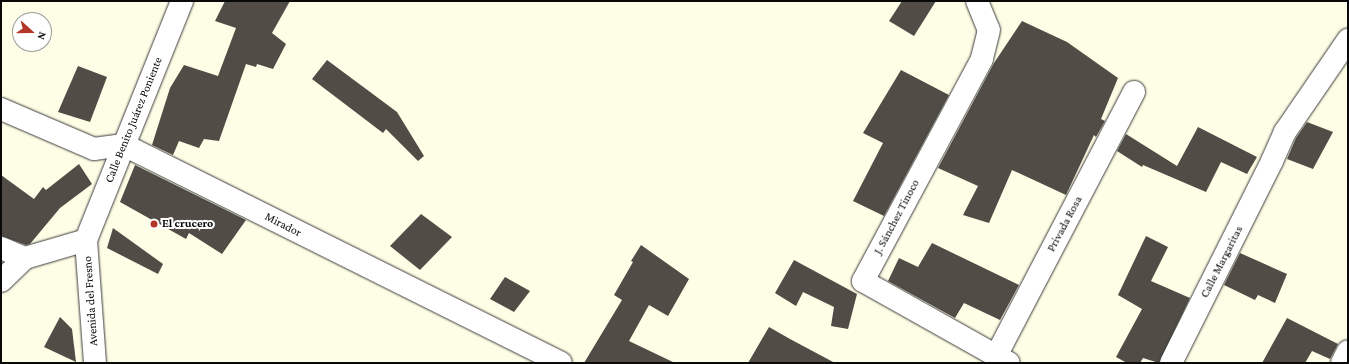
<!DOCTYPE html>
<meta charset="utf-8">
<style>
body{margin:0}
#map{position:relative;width:1349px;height:364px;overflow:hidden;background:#fefde6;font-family:"Crimson Pro",serif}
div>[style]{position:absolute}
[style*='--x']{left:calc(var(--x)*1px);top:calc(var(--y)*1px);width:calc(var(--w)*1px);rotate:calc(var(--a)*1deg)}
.building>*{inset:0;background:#514c46}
.roads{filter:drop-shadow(0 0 1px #3c3c3c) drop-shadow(0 0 1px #3c3c3c)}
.minor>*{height:22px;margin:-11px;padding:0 11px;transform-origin:11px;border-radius:11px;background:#fff}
.dots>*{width:11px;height:11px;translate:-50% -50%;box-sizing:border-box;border:2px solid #fff;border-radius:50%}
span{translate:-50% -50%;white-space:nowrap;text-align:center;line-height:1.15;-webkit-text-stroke:4px #fff;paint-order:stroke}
.street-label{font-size:12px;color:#090909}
.poi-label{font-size:12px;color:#090909;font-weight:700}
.left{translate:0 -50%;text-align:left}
.frame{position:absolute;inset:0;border:2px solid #090909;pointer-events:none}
.north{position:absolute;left:12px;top:12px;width:40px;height:40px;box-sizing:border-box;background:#fff;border:1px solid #9d9d9d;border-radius:50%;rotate:111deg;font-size:11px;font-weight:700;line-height:16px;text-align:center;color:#090909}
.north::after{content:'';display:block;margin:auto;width:14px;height:18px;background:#b33627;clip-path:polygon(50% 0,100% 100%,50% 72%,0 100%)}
</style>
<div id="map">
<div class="building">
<i style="clip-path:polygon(225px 1px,290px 1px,272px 33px,286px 44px,273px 69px,257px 64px,256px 67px,246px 64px,219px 141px,204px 139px,199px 148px,179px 141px,173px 155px,152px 145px,170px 88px,184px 65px,218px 76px,236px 28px,215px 21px)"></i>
<i style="clip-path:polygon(902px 1px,936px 1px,914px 36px,889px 21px)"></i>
<i style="clip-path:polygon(1022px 21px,1067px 42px,1118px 78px,1101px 119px,1105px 121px,1096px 137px,1094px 135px,1066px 195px,1012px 170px,989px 223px,963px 215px,978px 186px,938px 168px,994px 63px)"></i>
<i style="clip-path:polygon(327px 60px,397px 112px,424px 156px,418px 161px,386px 129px,383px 133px,312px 79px)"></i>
<i style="clip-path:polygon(78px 66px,107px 77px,90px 122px,58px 112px)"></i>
<i style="clip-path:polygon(901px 70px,949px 95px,884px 216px,853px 201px,883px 143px,863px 133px)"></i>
<i style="clip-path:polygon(1307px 122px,1333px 132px,1313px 169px,1287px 159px,1296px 138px)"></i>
<i style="clip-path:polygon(1198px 127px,1257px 157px,1247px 174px,1221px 162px,1206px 192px,1143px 165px,1142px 167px,1117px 151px,1126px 134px,1177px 166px)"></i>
<i style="clip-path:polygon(79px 164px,92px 184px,60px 208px,30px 244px,26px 245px,1px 236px,1px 175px,34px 199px,43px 187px,46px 190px)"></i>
<i style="clip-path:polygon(135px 165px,246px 220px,222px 254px,189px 233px,186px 239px,120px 202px)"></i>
<i style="clip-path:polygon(421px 214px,452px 237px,420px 270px,390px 246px)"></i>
<i style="clip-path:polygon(113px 228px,163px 264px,158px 274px,107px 248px)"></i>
<i style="clip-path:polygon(1146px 236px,1168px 247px,1151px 281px,1190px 298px,1159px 363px,1143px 358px,1140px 363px,1127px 363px,1116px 357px,1142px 309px,1118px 295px)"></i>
<i style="clip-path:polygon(932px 243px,1019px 285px,1000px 320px,964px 303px,955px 318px,888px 281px,899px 258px,918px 267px)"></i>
<i style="clip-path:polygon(641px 245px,689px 279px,668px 316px,649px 305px,629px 341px,675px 363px,584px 363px,622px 300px,614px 295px,633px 262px,631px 261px)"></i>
<i style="clip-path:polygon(1240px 253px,1287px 274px,1275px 303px,1258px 295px,1255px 300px,1224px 285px)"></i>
<i style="clip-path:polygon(794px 260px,857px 294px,848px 329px,831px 326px,834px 307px,803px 292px,796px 306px,775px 293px)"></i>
<i style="clip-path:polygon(505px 277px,530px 291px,514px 312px,490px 299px)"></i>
<i style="clip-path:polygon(60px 317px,72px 329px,76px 362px,44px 347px)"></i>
<i style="clip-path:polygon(1287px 318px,1338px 344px,1330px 359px,1312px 351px,1305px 363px,1262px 363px)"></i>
<i style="clip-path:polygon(769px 327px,790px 339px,835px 363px,748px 363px)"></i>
</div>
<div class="roads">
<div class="minor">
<i style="--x:977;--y:1;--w:31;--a:68"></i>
<i style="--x:989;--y:30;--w:30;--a:104"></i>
<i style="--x:982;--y:59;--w:252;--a:118.2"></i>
<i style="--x:863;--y:281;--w:167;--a:29.3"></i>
<i style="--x:1;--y:109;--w:101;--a:23.3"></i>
<i style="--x:94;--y:149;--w:30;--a:-8"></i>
<i style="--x:124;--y:145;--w:488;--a:26.5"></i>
<i style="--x:1;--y:248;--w:26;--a:23"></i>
<i style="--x:1;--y:281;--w:33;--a:-44"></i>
<i style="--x:25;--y:258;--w:64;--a:-16.4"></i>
<i style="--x:996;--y:356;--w:298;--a:-62.4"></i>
<i style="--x:95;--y:363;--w:123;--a:-94.2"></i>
<i style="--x:86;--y:240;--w:258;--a:-68.1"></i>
<i style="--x:1171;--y:363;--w:226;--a:-63.4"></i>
<i style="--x:1272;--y:161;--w:32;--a:-66"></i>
<i style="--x:1285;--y:132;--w:112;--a:-55.6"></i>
<i style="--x:1342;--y:363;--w:13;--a:-63"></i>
</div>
</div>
<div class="dots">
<i style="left:154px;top:224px;background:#b33627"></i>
</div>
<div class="street-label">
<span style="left:134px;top:120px;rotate:-68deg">Calle Benito Juárez Poniente</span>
<span style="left:897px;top:217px;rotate:-62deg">J. Sánchez Tinoco</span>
<span style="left:1065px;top:224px;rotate:-62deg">Privada Rosa</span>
<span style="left:283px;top:225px;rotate:27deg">Mirador</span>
<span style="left:1222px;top:262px;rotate:-63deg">Calle Margaritas</span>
<span style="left:91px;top:301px;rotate:-94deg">Avenida del Fresno</span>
</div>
<div class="poi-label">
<span class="left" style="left:162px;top:224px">El crucero</span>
</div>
<div class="frame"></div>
<div class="north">N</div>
</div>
